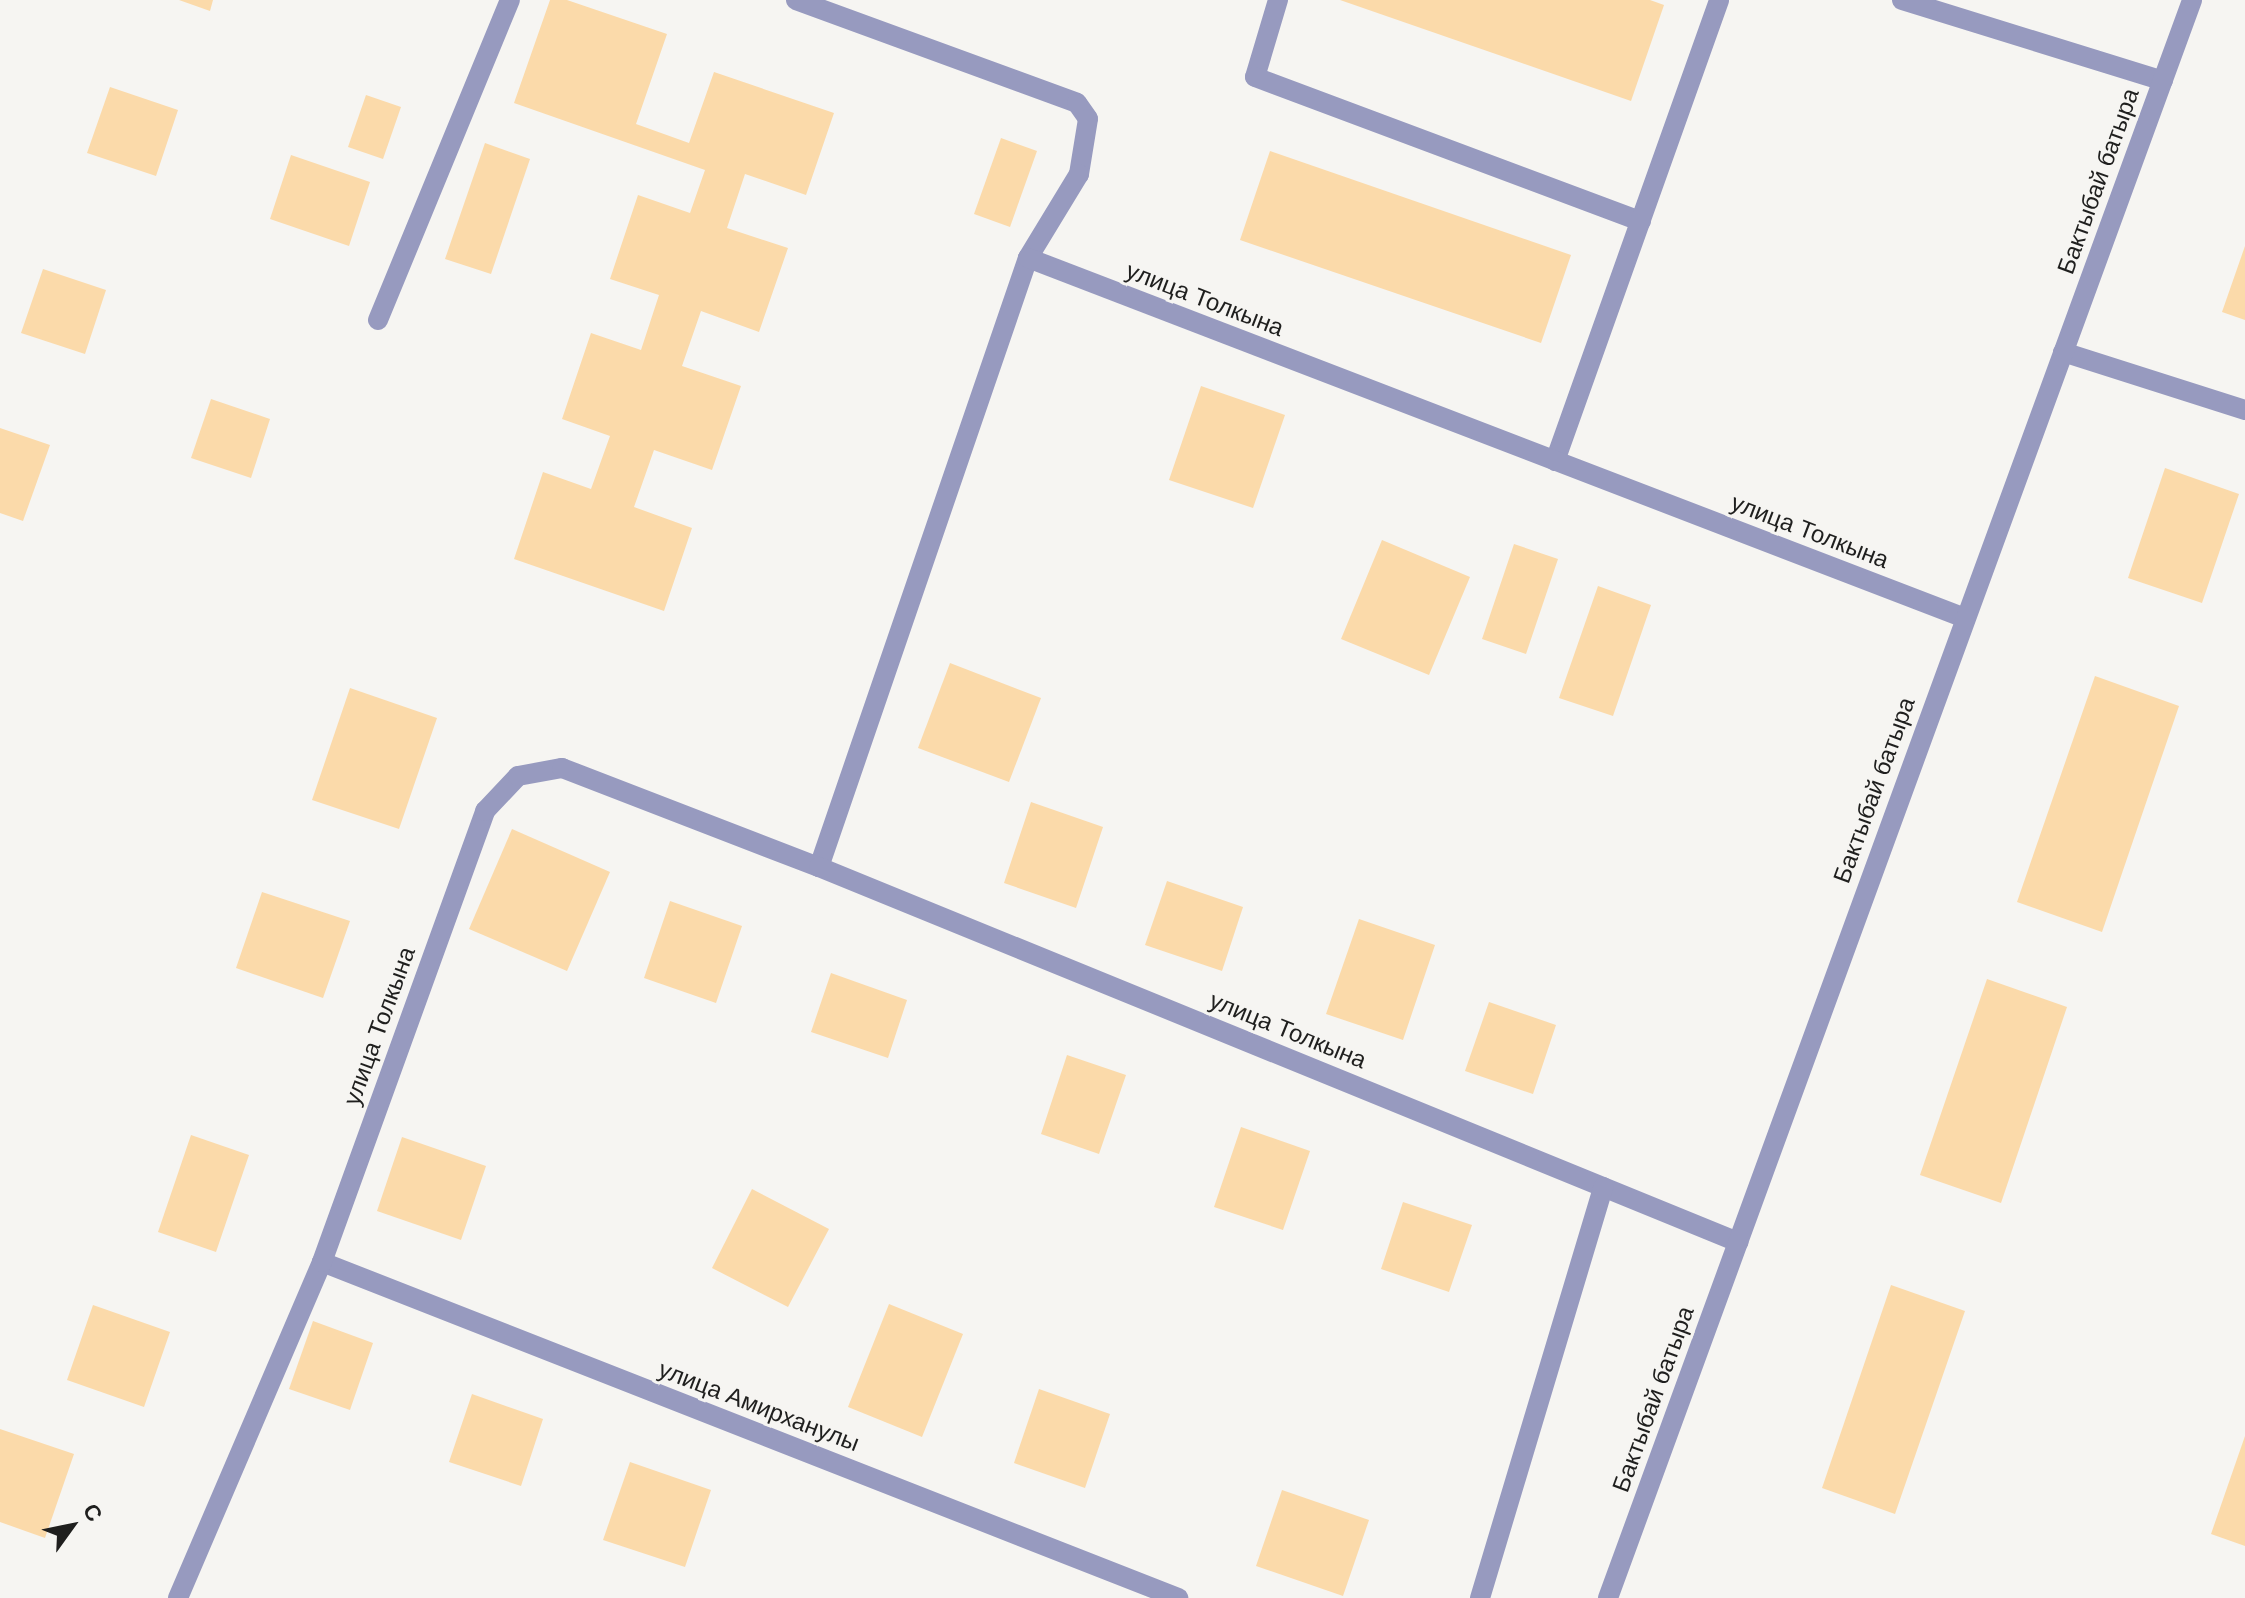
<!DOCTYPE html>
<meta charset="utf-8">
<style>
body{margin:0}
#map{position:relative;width:2245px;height:1598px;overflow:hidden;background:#f6f5f2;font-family:Helvetica,sans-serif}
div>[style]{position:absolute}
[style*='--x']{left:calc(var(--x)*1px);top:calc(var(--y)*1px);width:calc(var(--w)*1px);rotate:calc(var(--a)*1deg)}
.building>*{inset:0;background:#fbdaaa}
.minor>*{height:20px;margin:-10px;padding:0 10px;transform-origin:10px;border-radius:10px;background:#979abf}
span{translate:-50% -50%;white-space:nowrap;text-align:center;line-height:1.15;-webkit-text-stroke:6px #f6f5f2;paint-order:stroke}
.street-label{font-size:24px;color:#1f1f1e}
.north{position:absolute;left:32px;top:1486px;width:80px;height:80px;-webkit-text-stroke:6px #f6f5f2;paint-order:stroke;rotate:57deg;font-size:22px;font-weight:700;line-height:32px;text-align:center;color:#1f1f1e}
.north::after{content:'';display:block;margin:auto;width:28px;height:36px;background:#1f1f1e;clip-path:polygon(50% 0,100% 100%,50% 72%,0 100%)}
</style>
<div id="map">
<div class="building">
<i style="clip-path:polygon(179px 0,213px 0,210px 11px)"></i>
<i style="clip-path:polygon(550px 0,567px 0,667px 34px,636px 124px,689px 143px,714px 72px,834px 113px,806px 195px,745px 174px,727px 228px,788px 248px,759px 332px,701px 311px,682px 366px,741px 386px,712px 470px,654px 450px,634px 507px,692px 528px,664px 611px,514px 559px,543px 472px,591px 489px,610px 436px,562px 419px,591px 333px,641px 350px,659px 295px,610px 279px,638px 195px,690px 213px,705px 170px,514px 103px)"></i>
<i style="clip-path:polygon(1340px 0,1650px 0,1664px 5px,1631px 101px)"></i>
<i style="clip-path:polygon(110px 87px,178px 110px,156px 176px,87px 153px)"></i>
<i style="clip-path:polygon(366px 95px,401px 107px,383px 159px,348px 147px)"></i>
<i style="clip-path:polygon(1001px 138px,1037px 151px,1010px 227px,974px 214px)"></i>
<i style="clip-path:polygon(485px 143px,530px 159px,491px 274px,445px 259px)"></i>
<i style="clip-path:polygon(1270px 151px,1571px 255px,1541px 343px,1240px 240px)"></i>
<i style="clip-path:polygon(291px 155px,370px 182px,349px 246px,270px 219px)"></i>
<i style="clip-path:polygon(2245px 246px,2245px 320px,2222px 312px)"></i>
<i style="clip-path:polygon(43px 269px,106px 290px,85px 354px,21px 333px)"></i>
<i style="clip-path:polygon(1201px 386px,1285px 415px,1253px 508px,1169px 480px)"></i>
<i style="clip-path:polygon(211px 399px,270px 419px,251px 478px,191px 458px)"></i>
<i style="clip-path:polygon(0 428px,50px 445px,23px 521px,0 513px)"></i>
<i style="clip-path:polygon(2165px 468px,2239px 494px,2202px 603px,2128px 578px)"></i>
<i style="clip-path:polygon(1382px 540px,1470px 577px,1429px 675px,1341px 639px)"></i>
<i style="clip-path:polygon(1514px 544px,1558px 559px,1526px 654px,1482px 639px)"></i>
<i style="clip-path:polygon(1598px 586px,1651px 605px,1613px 716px,1559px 698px)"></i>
<i style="clip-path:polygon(950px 663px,1041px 698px,1009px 782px,918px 748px)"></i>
<i style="clip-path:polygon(2095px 676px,2179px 706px,2102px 932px,2017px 902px)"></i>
<i style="clip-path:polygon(350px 688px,437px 718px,399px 829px,312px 800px)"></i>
<i style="clip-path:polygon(1031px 802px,1103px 827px,1076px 908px,1004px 883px)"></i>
<i style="clip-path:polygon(512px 829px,610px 872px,567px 971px,469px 929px)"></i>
<i style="clip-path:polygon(1167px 881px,1243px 907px,1222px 971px,1145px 945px)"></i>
<i style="clip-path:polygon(262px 892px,350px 921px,323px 998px,236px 968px)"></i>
<i style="clip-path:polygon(670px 901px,742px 926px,716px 1003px,644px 978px)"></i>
<i style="clip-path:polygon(1359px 919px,1435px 945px,1403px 1040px,1326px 1014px)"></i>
<i style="clip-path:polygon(831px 973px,907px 1000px,888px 1058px,811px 1032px)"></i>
<i style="clip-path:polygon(1987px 979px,2067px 1007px,2001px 1203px,1920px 1175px)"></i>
<i style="clip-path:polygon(1489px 1002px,1556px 1025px,1533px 1094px,1465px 1071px)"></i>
<i style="clip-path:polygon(1067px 1055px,1126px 1075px,1099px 1154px,1041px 1134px)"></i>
<i style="clip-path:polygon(1241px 1127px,1310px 1151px,1283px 1230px,1214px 1207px)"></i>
<i style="clip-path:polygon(191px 1135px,249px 1155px,216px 1252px,158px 1232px)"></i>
<i style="clip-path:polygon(402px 1137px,486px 1166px,461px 1240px,377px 1211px)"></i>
<i style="clip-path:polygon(752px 1189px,829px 1229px,788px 1307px,712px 1268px)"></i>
<i style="clip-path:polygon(1403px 1202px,1472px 1225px,1449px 1292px,1381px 1269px)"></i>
<i style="clip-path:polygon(1891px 1285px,1965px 1311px,1895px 1514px,1822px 1488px)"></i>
<i style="clip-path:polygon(889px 1304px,963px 1334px,922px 1437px,848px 1407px)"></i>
<i style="clip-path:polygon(93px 1305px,170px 1332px,144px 1407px,67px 1380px)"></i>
<i style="clip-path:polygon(313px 1321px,373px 1343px,350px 1410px,289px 1389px)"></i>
<i style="clip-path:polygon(1039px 1389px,1110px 1414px,1085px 1488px,1014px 1463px)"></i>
<i style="clip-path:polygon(472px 1394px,543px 1419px,521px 1486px,449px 1462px)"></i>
<i style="clip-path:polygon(0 1429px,74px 1454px,45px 1538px,0 1522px)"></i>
<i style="clip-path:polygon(2245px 1436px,2245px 1546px,2211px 1534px)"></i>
<i style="clip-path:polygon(630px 1462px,711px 1490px,685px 1567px,603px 1540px)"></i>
<i style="clip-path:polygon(1282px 1490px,1369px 1520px,1343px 1596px,1256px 1566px)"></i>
</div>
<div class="minor">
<i style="--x:796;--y:0;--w:299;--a:20.1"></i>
<i style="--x:1077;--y:103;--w:19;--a:55"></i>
<i style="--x:1088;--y:119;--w:56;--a:99.3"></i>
<i style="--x:1079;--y:174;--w:98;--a:121.3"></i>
<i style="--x:1278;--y:0;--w:80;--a:106.6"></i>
<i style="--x:1255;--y:77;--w:412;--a:20.5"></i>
<i style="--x:1902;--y:0;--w:273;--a:17.2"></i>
<i style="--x:378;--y:320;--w:346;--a:-67.6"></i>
<i style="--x:2063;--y:352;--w:191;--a:17.7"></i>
<i style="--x:1555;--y:461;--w:489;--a:-70.4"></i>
<i style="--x:819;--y:867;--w:644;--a:-71.06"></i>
<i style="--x:1028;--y:258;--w:1004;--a:21.02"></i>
<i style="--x:322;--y:1262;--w:920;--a:21.43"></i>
<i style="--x:178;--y:1598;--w:366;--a:-66.8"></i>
<i style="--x:322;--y:1262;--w:480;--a:-70.1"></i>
<i style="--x:485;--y:811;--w:48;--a:-46.7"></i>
<i style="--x:518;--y:776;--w:45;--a:-10.3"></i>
<i style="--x:562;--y:768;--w:275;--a:21.1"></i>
<i style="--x:819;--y:867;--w:993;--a:22.2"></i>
<i style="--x:1480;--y:1598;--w:429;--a:-73.3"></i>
<i style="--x:1608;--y:1598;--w:1701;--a:-69.92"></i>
</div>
<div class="street-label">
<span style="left:2098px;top:181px;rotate:-70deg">Бактыбай батыра</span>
<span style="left:1205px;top:299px;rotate:21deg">улица Толкына</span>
<span style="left:1810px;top:531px;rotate:21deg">улица Толкына</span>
<span style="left:1874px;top:790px;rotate:-70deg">Бактыбай батыра</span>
<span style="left:379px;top:1026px;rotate:-70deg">улица Толкына</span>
<span style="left:1288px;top:1030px;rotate:22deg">улица Толкына</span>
<span style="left:1653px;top:1399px;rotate:-70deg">Бактыбай батыра</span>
<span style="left:759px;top:1406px;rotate:21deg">улица Амирханулы</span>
</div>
<div class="north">С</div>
</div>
